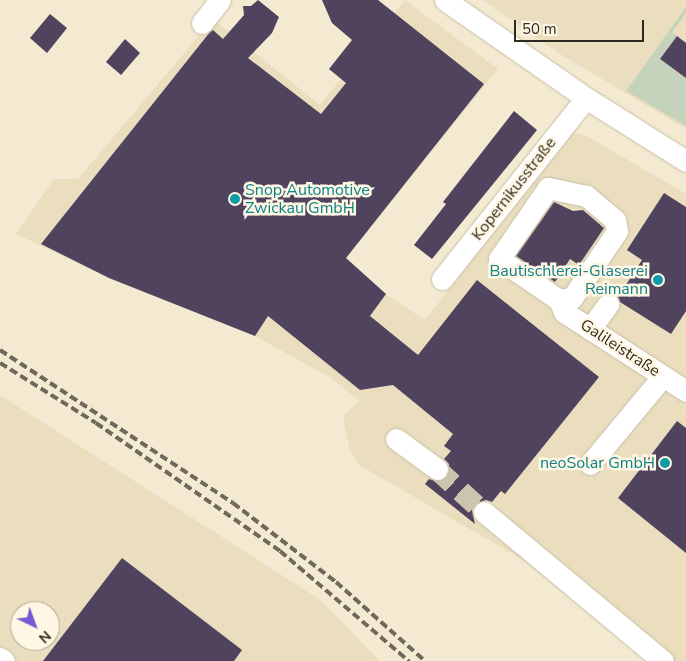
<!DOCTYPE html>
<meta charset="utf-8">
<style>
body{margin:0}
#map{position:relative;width:686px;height:661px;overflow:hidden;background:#f3ead1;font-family:"Nunito Sans",sans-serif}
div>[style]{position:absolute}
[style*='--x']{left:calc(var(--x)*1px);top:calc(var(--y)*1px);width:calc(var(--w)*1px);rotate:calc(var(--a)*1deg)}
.built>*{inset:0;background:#eadebf}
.green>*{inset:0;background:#c5d3bd}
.building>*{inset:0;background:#50435d}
.minor-tunnel>*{height:21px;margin-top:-10.5px;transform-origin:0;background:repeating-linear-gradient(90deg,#ccc4ae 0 21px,transparent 0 32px)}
.roads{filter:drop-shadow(0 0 1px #c8bfa7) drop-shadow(0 0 1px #c8bfa7)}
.minor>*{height:21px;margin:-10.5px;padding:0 10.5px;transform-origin:10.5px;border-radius:10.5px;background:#fff}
.rail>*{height:4px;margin-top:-2px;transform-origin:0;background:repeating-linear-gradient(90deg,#6f695b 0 8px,transparent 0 12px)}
.dots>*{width:14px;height:14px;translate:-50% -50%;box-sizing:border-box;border:2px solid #fff7e3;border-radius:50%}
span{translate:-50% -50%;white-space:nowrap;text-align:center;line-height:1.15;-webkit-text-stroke:5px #fff7e3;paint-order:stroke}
.street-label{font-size:16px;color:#2e2a21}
.culture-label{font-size:16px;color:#0d838f}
.left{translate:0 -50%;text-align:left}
.right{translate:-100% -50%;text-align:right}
.north{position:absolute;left:10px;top:601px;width:50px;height:50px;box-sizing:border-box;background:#fff7e3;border:1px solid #aba595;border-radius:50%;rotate:138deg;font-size:14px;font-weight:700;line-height:20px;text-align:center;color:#2e2a21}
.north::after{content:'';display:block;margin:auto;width:18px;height:22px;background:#7659d4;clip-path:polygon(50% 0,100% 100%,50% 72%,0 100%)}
.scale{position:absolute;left:514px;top:20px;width:130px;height:22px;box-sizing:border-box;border:2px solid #2e2a21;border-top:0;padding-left:6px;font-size:15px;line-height:18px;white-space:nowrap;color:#2e2a21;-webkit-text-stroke:4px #fff7e3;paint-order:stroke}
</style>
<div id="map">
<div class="built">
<i style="clip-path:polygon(405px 0,498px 69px,346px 258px,386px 294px,425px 320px,573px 133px,587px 136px,686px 194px,686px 661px,647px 661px,523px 560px,359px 465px,350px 451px,344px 422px,344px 415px,359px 401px,331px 378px,255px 336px,109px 278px,16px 234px,54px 179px,78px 179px,213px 19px,320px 105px)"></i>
<i style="clip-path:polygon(483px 0,686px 0,686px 129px,560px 54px)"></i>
<i style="clip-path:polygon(evenodd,0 395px,319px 599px,380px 661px,0 661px,0 395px,20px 611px,50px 611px,50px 641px,20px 641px,20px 611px)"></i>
</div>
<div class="green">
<i style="clip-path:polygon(686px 7px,686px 13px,672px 33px,677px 36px,660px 59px,686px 78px,686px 126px,626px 91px)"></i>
</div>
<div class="building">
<i style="clip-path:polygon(258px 0,279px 17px,272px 33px,248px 58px,321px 114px,346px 83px,329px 69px,352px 40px,332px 23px,322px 0,378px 0,484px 84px,346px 258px,386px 294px,370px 316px,418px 355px,477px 280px,599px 377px,505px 494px,501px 491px,492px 502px,486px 500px,475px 504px,472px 510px,475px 524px,425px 484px,429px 479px,436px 481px,447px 476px,449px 464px,444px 459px,451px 451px,444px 446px,453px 434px,393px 385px,360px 390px,268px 316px,255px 336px,109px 278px,41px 244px,210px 32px,213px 30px,223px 39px,244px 15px,243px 6px,251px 6px)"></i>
<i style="clip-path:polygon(50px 14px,67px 28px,47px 53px,30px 38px)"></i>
<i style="clip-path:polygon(677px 36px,686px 43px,686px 78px,660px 59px)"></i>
<i style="clip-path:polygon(125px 39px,140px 53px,121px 75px,106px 62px)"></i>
<i style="clip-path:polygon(514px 111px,537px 130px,432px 259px,414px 245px,446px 204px,443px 202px)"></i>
<i style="clip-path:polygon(664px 193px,686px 207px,686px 311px,671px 334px,620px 302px,618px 297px,642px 260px,627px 250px)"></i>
<i style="clip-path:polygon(554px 202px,573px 211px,583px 210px,604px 228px,579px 265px,570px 259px,555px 282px,516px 256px)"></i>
<i style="clip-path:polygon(677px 421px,686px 428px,686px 553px,618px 498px)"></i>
<i style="clip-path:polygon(122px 558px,242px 650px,234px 661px,43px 661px)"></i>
</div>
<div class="minor-tunnel">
<i style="--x:437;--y:469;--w:64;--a:42.5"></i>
</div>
<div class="roads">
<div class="minor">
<i style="--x:445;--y:0;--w:172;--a:34.8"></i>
<i style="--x:586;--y:98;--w:118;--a:32.2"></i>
<i style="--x:202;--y:23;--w:29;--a:-52"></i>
<i style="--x:442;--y:279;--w:231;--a:-51.5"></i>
<i style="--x:559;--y:300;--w:13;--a:-9"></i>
<i style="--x:572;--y:298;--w:81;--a:-56.1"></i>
<i style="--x:617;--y:231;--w:11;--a:-100"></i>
<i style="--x:615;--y:220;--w:38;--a:-140"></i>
<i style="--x:586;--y:196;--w:39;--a:-168"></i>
<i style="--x:548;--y:188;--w:86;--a:124.6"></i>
<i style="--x:499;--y:259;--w:73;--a:34.3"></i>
<i style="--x:559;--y:300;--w:13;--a:67"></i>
<i style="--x:564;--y:312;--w:145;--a:32.9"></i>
<i style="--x:590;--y:329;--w:31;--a:-54"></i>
<i style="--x:396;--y:439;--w:51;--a:36.2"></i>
<i style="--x:590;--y:464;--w:114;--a:-50.3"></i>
<i style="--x:484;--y:512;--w:233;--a:39.8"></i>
<i style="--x:0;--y:658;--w:5;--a:37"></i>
</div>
</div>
<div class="rail">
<i style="--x:0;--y:350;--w:279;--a:33.3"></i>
<i style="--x:233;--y:503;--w:130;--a:37.5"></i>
<i style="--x:336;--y:582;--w:119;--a:41.6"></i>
<i style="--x:0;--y:363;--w:113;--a:32"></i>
<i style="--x:96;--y:423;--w:224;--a:34.8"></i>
<i style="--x:280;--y:551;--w:170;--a:40.5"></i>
</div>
<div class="dots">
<i style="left:235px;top:199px;background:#0f9aa8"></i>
<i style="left:658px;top:280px;background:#0f9aa8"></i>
<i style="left:665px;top:463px;background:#0f9aa8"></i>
</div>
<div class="street-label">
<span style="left:514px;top:189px;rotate:-52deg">Kopernikusstraße</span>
<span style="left:620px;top:348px;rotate:33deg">Galileistraße</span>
</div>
<div class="culture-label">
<span class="left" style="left:245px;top:199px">Snop Automotive<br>Zwickau GmbH</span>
<span class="right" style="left:648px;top:280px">Bautischlerei-Glaserei<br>Reimann</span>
<span class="right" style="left:655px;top:463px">neoSolar GmbH</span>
</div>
<div class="north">N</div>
<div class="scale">50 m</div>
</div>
